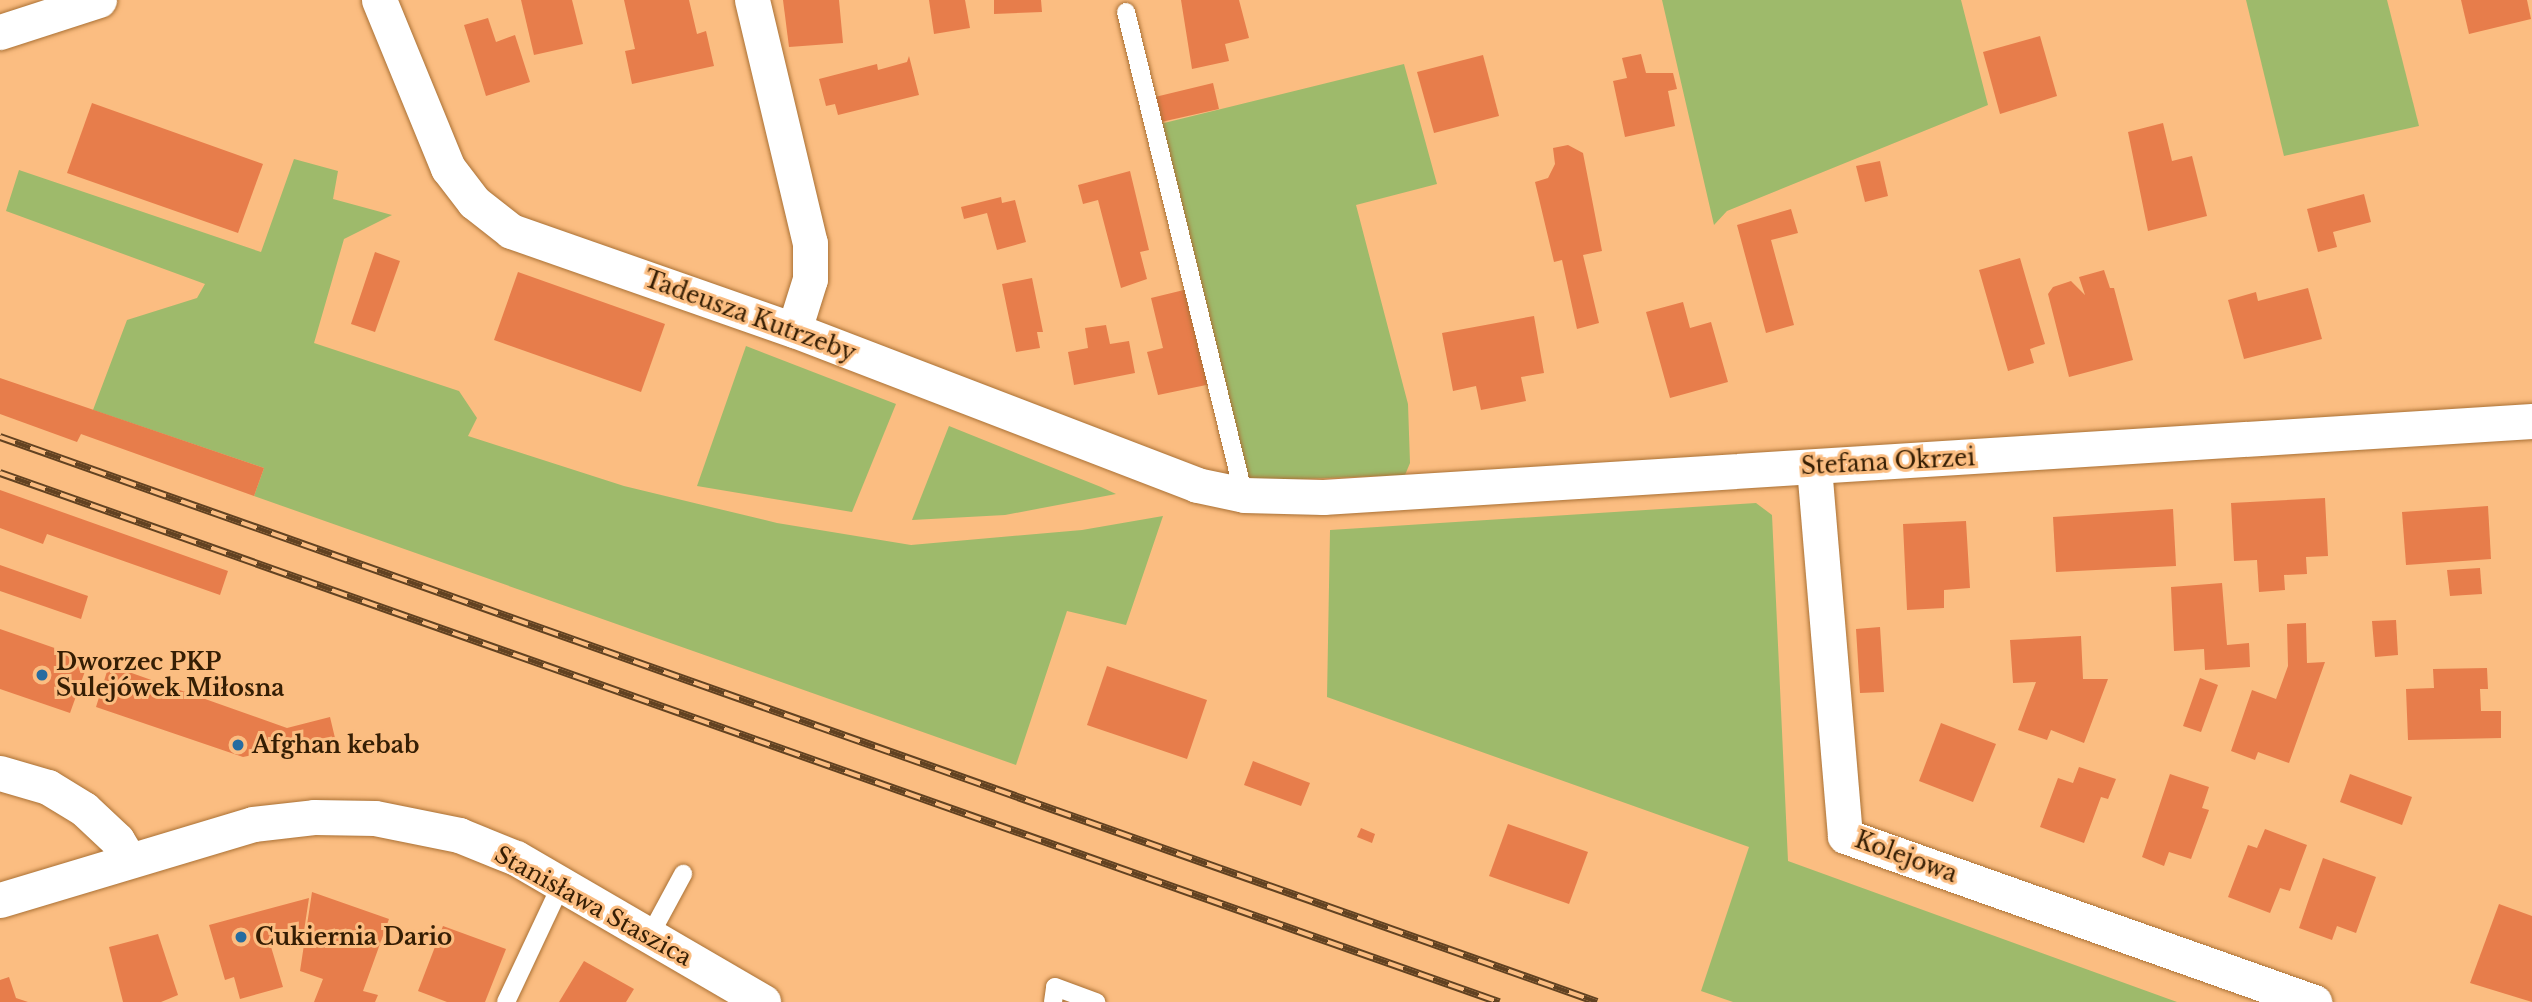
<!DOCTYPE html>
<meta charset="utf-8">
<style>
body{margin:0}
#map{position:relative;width:2532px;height:1002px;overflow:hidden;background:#fbbd81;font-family:"Libre Baskerville",serif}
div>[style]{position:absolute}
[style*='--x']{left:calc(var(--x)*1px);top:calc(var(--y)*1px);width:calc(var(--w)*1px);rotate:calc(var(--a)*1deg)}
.green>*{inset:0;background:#9eba6b}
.building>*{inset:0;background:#e77d4b}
.roads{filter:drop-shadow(0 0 2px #aa7135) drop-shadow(0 0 2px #aa7135)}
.service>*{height:18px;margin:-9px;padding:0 9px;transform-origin:9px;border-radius:9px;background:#fff}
.minor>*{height:35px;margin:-17.5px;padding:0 17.5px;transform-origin:17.5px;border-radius:17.5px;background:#fff}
.rail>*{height:8px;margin-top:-4px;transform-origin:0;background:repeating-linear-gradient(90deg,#fbbd81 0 16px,#624221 0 32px);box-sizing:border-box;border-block:2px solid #624221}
.dots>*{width:19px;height:19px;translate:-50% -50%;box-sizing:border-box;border:4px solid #fbbd81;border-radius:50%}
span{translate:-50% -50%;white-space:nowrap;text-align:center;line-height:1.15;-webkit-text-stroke:6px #fbbd81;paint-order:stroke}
.street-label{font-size:23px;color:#351e04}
.poi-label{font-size:23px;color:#351e04;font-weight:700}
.left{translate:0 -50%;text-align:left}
</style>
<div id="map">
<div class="green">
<i style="clip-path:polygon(1662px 0,1961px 0,1988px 105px,1727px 211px,1714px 225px)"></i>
<i style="clip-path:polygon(2246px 0,2387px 0,2419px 126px,2284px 156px)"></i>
<i style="clip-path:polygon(1404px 64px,1437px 184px,1356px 205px,1408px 404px,1410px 463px,1405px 475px,1248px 481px,1160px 124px)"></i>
<i style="clip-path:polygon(294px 159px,338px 171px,333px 199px,392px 215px,344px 239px,314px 343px,459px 391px,477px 418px,468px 436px,624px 486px,777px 523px,911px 545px,1082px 530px,1163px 516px,1126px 625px,1067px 611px,1016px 765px,254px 496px,264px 468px,93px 410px,127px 320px,197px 298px,205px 284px,6px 211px,19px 170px,261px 252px)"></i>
<i style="clip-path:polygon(746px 346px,896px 404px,852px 512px,697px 486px)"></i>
<i style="clip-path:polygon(949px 426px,1101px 487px,1116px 494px,1005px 515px,912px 520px)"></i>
<i style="clip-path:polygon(1756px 503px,1772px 515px,1788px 861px,2177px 1002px,1733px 1002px,1701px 991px,1749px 847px,1327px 697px,1330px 530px)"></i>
</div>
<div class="building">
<i style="clip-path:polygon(521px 0,572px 0,583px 44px,534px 55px)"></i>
<i style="clip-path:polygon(624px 0,689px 0,697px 34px,706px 31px,714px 66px,632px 84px,625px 51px,635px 49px)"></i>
<i style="clip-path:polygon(783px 0,839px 0,843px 43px,789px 47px)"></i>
<i style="clip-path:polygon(929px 0,965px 0,970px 28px,934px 34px)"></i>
<i style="clip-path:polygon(994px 0,1041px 0,1042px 12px,994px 14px)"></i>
<i style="clip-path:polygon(1181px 0,1239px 0,1249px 38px,1225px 44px,1229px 61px,1192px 69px)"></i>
<i style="clip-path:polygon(2461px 0,2527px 0,2531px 19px,2469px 34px)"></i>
<i style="clip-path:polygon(488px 18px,496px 42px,515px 35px,530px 82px,486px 96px,464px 25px)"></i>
<i style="clip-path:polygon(2040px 36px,2057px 96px,2000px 114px,1983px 52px)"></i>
<i style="clip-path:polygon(1641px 54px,1646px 73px,1673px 73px,1677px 89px,1668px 91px,1675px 126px,1625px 137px,1613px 81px,1627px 78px,1622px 58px)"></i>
<i style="clip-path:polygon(1483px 55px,1499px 116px,1434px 133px,1417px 72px)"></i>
<i style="clip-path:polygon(909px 56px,919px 95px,838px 115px,835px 104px,826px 106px,819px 79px,877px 64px,878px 70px,907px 62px)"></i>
<i style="clip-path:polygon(1213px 83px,1219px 109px,1161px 122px,1155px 97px)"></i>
<i style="clip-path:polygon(92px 103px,263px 164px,238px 233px,67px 173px)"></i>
<i style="clip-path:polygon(2163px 123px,2172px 161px,2192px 156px,2207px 216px,2148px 231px,2128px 132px)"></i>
<i style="clip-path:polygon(1568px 145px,1583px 153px,1602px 251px,1583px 255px,1599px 323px,1577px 329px,1562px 260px,1554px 262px,1535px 182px,1548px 178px,1555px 164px,1553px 148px)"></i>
<i style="clip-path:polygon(1880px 161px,1888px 196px,1865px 202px,1856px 166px)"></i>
<i style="clip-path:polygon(1130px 171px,1149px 250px,1140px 252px,1147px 279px,1121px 288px,1098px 200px,1083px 204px,1078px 185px)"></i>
<i style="clip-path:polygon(2364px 194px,2371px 222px,2333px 232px,2337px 247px,2318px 252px,2307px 209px)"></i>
<i style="clip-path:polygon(1001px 197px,1002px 203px,1015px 200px,1026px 242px,997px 250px,987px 213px,964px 219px,961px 207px)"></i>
<i style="clip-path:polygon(1791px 209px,1798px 233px,1771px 240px,1794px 325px,1766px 333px,1737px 225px)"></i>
<i style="clip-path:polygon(375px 252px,400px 261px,375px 332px,351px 324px)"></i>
<i style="clip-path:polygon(2020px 258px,2045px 344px,2030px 349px,2034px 363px,2008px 371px,1979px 270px)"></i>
<i style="clip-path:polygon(2104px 270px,2110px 288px,2114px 288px,2133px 360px,2069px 377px,2048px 294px,2053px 287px,2071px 281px,2085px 295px,2079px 277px)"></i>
<i style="clip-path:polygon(518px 272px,665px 324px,641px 392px,494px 340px)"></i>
<i style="clip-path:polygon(1032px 278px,1043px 332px,1037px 332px,1040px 348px,1016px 352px,1002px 284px)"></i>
<i style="clip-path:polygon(2308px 288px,2322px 339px,2244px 359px,2228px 300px,2256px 292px,2258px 301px)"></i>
<i style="clip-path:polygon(1188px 289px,1211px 384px,1158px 395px,1147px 352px,1163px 348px,1151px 298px)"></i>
<i style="clip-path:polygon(1683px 302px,1690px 328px,1711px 322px,1728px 382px,1670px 398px,1646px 312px)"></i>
<i style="clip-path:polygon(1534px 316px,1544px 373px,1521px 377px,1526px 401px,1481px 410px,1476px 386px,1453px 391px,1442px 333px)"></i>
<i style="clip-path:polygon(1106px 325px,1110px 344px,1129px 341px,1135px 373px,1074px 385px,1068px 352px,1088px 348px,1085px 328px)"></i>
<i style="clip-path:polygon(0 378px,264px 468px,254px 496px,81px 434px,77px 442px,0 414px)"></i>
<i style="clip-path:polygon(0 490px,228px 571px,220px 595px,47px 534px,43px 544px,0 528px)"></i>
<i style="clip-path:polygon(2325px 498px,2328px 556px,2306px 557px,2307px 574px,2284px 575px,2285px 590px,2259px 592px,2257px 560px,2234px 561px,2231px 503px)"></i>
<i style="clip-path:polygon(2488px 506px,2491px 559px,2406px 565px,2402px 512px)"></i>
<i style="clip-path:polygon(2173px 509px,2176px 566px,2056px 572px,2053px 517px)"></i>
<i style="clip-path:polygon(1966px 521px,1970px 588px,1944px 590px,1944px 608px,1907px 610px,1903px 524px)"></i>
<i style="clip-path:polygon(0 565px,88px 596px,81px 619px,0 591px)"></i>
<i style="clip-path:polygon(2480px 568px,2482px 594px,2450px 596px,2447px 570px)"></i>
<i style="clip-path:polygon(2222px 583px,2227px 645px,2249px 643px,2250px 667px,2205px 670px,2204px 649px,2174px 651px,2171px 587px)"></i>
<i style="clip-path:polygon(2396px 620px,2398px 655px,2375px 657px,2372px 621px)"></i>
<i style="clip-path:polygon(2306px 623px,2307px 663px,2325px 662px,2289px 763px,2258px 752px,2255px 760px,2231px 751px,2252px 690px,2276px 699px,2288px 666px,2287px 624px)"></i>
<i style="clip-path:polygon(1880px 627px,1884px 692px,1860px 693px,1856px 629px)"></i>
<i style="clip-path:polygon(0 629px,89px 660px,70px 713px,0 689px)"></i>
<i style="clip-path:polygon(2081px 636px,2083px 679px,2108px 679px,2084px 743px,2051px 730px,2047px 740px,2018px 730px,2036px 682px,2013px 683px,2010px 640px)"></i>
<i style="clip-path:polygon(109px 665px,287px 728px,330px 717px,335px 738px,243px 757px,96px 707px)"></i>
<i style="clip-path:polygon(1107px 666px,1207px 700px,1187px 759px,1087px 725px)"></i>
<i style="clip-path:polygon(2487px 668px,2488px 689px,2480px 689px,2481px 711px,2501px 711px,2501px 738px,2408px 740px,2406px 689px,2434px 688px,2433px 669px)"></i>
<i style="clip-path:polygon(2200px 678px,2218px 685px,2201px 732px,2183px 726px)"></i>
<i style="clip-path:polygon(1941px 723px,1996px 744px,1973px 802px,1919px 781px)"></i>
<i style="clip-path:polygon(1253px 761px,1310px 783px,1301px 806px,1244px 785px)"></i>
<i style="clip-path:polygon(2079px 767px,2116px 779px,2108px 799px,2101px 797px,2084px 843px,2040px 827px,2058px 778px,2073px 783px)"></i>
<i style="clip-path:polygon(2170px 774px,2209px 787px,2202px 808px,2209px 810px,2191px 859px,2169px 852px,2164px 866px,2142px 857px)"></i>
<i style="clip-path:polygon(2350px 774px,2412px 797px,2402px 825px,2340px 802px)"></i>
<i style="clip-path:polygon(1508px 824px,1588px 852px,1569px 904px,1489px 876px)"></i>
<i style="clip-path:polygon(1361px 828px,1375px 834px,1372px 843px,1357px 837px)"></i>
<i style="clip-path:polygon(2265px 829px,2307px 845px,2290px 891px,2280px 888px,2270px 913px,2228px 897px,2248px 845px,2257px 848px)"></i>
<i style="clip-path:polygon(2323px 858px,2376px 877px,2356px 933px,2337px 926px,2332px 940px,2299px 928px)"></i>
<i style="clip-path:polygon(312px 892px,389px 919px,363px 991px,378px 995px,375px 1002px,314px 1002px,323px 979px,300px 971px)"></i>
<i style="clip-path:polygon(309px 898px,304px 931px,269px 940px,283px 987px,240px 999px,234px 977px,225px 980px,209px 925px)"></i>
<i style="clip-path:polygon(2499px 904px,2532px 916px,2532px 1002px,2470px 983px)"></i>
<i style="clip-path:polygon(443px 926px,506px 949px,485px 1002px,447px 1002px,418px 991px)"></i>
<i style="clip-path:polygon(158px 934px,178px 995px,161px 1002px,123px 1002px,109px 947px)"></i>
<i style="clip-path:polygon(584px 961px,634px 989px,626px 1002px,559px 1002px)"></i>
<i style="clip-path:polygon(9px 977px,16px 998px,28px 1002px,0 1002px,0 980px)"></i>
</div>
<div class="roads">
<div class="service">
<i style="--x:1126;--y:12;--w:497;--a:76.3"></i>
<i style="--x:649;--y:937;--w:72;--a:-61.6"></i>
<i style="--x:506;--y:1002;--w:132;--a:-64.8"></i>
<i style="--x:1053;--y:1002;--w:15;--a:-82"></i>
<i style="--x:1055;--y:987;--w:44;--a:20.1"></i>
</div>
<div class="minor">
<i style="--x:379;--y:0;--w:182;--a:67.7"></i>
<i style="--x:448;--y:168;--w:43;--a:52.6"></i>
<i style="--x:474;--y:202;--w:47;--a:38.1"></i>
<i style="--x:511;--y:231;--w:300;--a:19.3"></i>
<i style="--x:794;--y:330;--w:432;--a:21"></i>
<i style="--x:1197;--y:485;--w:48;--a:12"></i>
<i style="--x:1244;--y:495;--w:79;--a:1.5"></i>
<i style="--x:1323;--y:497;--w:1211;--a:-3.6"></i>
<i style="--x:752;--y:0;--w:250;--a:76.6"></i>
<i style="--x:810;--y:243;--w:36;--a:90"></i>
<i style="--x:810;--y:279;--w:53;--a:107.4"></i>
<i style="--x:0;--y:32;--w:104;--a:-17.9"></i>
<i style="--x:1814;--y:467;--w:370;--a:85.2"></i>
<i style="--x:1845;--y:836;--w:498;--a:19.5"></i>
<i style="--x:0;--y:773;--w:50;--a:16.3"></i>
<i style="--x:48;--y:787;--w:42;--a:31.4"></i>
<i style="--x:84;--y:809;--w:45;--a:43.2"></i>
<i style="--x:117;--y:840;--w:21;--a:59"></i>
<i style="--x:0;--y:900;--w:264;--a:-16.7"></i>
<i style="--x:253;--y:824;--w:61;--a:-6.5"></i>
<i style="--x:314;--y:817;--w:61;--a:0.9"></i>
<i style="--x:375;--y:818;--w:86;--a:11.4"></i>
<i style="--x:459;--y:835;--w:61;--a:22"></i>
<i style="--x:516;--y:858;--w:286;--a:30.2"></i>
</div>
</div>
<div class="rail">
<i style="--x:0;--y:437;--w:1694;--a:19.48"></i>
<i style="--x:0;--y:473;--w:1590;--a:19.44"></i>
</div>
<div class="dots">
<i style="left:42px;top:675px;background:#256ca0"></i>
<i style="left:238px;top:745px;background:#256ca0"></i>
<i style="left:241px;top:937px;background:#256ca0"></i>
</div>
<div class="street-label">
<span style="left:750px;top:316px;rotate:20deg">Tadeusza Kutrzeby</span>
<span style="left:1888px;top:462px;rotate:-3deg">Stefana Okrzei</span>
<span style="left:1906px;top:857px;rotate:20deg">Kolejowa</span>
<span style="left:593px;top:906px;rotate:29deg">Stanisława Staszica</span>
</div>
<div class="poi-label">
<span class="left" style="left:56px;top:675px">Dworzec PKP<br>Sulejówek Miłosna</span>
<span class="left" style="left:252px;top:745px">Afghan kebab</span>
<span class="left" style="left:255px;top:937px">Cukiernia Dario</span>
</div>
</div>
